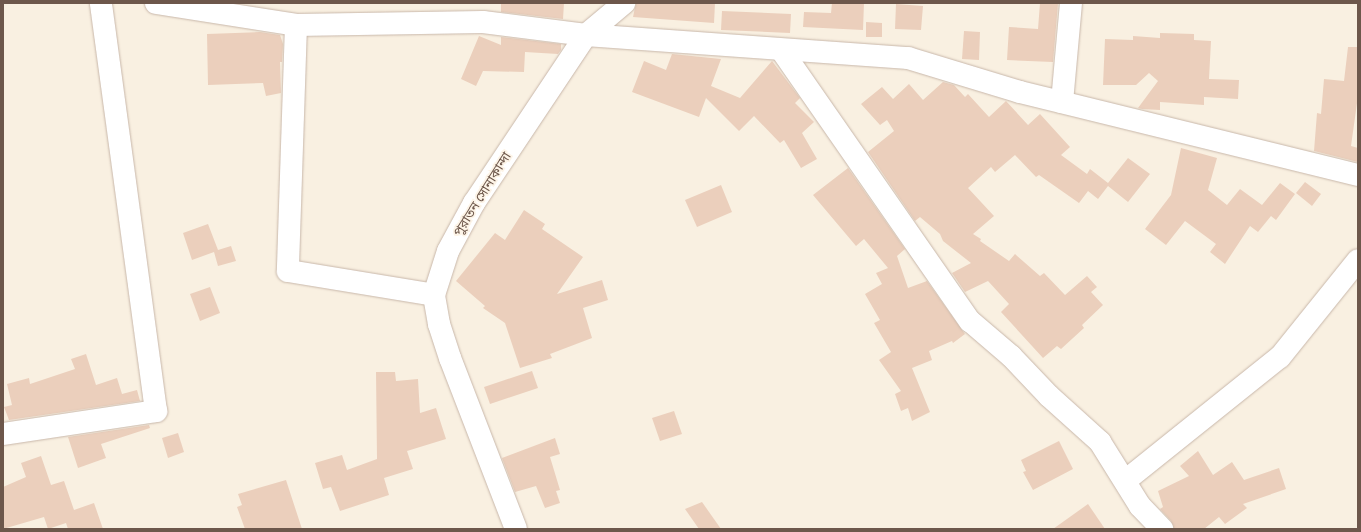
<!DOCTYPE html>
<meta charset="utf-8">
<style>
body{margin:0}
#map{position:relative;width:1361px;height:532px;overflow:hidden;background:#f9f0e1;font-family:"Exo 2","Noto Sans Bengali",sans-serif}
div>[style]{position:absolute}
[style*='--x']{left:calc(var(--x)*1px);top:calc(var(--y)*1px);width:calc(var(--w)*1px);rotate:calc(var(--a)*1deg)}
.building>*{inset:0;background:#ebcfbc}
.roads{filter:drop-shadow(0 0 1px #c8b7aa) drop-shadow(0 0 1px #c8b7aa)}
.minor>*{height:22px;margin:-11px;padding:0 11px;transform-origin:11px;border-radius:11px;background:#fff}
span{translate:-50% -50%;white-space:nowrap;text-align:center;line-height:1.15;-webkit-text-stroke:3.5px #fdf4e7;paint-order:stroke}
.street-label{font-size:13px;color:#6d574b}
.frame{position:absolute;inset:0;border:4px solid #6d574b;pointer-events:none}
</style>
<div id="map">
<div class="building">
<i style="clip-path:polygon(501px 3px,564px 3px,563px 19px,501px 12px)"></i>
<i style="clip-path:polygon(636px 3px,715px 3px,714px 23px,633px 17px)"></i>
<i style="clip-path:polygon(832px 3px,864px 3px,863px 30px,803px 27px,804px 12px,831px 13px)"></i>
<i style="clip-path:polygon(1040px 3px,1058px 3px,1053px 62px,1007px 60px,1009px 27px,1038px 29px)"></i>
<i style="clip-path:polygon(896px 4px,923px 6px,921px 30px,895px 29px)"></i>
<i style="clip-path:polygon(722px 11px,791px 14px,790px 33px,721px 30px)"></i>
<i style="clip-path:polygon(866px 22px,882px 23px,882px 37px,866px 37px)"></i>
<i style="clip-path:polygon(964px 31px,980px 32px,979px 60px,962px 59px)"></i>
<i style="clip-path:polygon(260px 32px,280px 35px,283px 44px,282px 62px,280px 62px,281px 93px,266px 96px,263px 83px,208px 85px,207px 34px)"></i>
<i style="clip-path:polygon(1160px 33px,1194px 34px,1194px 40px,1211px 41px,1209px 79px,1239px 80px,1238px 99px,1204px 97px,1204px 105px,1160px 102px,1160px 110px,1142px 109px,1138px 108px,1158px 81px,1149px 73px,1136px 85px,1103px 85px,1105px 39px,1133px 40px,1133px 36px,1160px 38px)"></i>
<i style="clip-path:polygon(479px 36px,501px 45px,501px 37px,561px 44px,561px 50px,558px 54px,525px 52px,524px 72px,483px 71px,476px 86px,461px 79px)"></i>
<i style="clip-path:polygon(1348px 47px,1358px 47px,1358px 96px,1351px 146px,1358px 148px,1358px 162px,1314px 151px,1317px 113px,1321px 114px,1324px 79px,1344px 81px)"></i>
<i style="clip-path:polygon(672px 54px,721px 59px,711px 86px,740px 98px,772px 61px,800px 98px,795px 103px,814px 122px,802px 133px,817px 159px,801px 168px,784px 140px,780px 143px,754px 116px,739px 131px,706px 98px,699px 117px,632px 92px,644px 61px,666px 70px)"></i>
<i style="clip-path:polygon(943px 82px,954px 85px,965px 97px,968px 94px,989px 117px,1006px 101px,1028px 125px,1040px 114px,1070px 147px,1061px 155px,1087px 174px,1090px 169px,1108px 183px,1128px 158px,1150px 174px,1128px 202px,1108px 186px,1098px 199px,1088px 191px,1079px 203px,1039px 175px,1036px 177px,1015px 155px,995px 172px,991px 167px,968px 188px,994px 216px,973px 234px,981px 239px,980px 241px,1009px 261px,1015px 254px,1040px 276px,1044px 273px,1065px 295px,1087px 276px,1097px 287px,1091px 292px,1103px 305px,1082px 325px,1084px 328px,1061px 349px,1057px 346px,1043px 358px,1001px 312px,1009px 304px,988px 281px,965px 292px,952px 273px,971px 263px,943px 241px,940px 234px,920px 217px,915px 221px,868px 152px,894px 131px,887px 120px,880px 125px,861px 104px,882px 87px,893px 99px,909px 84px,923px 100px)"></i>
<i style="clip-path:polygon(1181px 148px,1217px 158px,1208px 190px,1227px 205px,1240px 189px,1262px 205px,1280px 183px,1295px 194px,1276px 220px,1271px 216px,1258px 232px,1250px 226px,1225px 264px,1210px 252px,1216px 244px,1185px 221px,1166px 245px,1145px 229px,1171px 195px)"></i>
<i style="clip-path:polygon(848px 168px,905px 249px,897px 256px,908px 288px,927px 281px,965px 334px,953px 343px,952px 341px,929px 351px,932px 360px,912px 368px,930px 412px,912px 421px,908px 408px,901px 411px,895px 394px,901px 391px,879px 360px,891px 352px,874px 323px,880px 320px,865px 294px,882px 284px,876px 273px,888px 268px,864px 239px,856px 246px,813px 195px)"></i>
<i style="clip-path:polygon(1305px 182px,1321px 194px,1312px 206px,1296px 193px)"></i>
<i style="clip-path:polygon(721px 185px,732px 212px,697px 227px,685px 200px)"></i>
<i style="clip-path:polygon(524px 210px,545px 224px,542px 229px,583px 257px,557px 294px,602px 280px,608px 300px,583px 308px,592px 338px,550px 354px,552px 358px,520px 368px,505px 323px,483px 308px,485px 306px,456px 281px,495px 233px,505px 240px)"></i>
<i style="clip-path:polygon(208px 224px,218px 250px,231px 246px,236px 261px,218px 266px,214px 252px,192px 260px,183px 233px)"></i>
<i style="clip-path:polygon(210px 287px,220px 313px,200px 321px,190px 294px)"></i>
<i style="clip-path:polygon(86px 354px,96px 385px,117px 378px,122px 394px,137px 390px,140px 401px,9px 420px,4px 407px,12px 405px,7px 384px,29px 378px,30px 384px,75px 369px,71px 359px)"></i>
<i style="clip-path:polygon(532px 371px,538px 388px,490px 404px,484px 387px)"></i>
<i style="clip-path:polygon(376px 372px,395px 372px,396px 381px,418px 379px,420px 413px,436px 408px,446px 439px,407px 451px,413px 469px,384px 478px,389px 495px,340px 511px,331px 487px,323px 489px,315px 463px,342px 455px,347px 470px,377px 459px)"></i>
<i style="clip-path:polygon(674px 411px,682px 434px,660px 441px,652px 418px)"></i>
<i style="clip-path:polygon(149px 425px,150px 428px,101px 444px,106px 458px,78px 468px,68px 437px)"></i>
<i style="clip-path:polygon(178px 433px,184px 452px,168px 458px,162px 438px)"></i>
<i style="clip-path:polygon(555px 438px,560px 454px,550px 457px,560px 490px,556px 491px,560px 503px,545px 508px,536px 486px,515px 492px,502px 458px)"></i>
<i style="clip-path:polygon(1059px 441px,1073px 469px,1033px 490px,1023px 472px,1026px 471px,1021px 460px)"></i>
<i style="clip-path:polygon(1198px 451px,1213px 475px,1232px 462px,1244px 480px,1279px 468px,1286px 489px,1243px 504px,1247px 508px,1225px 524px,1219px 517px,1204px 529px,1174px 529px,1171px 521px,1160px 509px,1163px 507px,1158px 491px,1189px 476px,1180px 466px)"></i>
<i style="clip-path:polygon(41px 456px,51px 485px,64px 481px,74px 510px,94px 503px,103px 529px,68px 529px,66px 523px,48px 529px,44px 517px,3px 529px,3px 487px,26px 477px,21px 463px)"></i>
<i style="clip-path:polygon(286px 480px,302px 529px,245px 529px,237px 507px,242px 505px,238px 494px)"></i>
<i style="clip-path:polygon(702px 502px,721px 529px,699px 529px,685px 509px)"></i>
<i style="clip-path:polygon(1088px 504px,1105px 529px,1053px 529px)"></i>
</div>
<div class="roads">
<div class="minor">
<i style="--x:156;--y:3;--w:142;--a:8.9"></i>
<i style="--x:296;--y:25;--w:187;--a:-0.9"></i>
<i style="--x:483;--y:22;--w:104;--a:7.2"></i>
<i style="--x:586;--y:35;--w:323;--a:4.1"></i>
<i style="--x:908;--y:58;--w:117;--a:16.9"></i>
<i style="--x:1020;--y:92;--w:348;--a:13.8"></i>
<i style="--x:296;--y:25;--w:246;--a:91.9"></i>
<i style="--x:288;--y:271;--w:148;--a:9.3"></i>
<i style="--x:782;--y:51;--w:329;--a:55.2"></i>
<i style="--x:970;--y:321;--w:54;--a:40.5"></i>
<i style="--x:1011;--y:356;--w:55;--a:46.5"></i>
<i style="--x:1049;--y:396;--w:69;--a:42"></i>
<i style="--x:1100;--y:442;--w:75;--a:58"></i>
<i style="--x:1140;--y:506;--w:32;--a:46"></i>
<i style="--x:1062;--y:102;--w:99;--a:-84.8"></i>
<i style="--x:3;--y:434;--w:155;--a:-8.5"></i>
<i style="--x:156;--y:411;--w:412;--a:-97.7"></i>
<i style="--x:1125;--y:481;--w:198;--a:-38.7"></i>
<i style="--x:1280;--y:357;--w:124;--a:-51.2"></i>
<i style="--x:516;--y:529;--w:183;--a:-111.1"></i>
<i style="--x:450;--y:358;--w:36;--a:-108"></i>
<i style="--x:439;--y:324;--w:29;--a:-100"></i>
<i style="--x:434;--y:295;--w:46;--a:-72.3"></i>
<i style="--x:448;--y:251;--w:55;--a:-61.6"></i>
<i style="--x:474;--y:203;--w:202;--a:-56.3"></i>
<i style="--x:586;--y:35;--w:50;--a:-40.1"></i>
</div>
</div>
<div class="street-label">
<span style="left:482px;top:194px;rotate:-58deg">পুরাতন সোনাকান্দা</span>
</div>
<div class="frame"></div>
</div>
